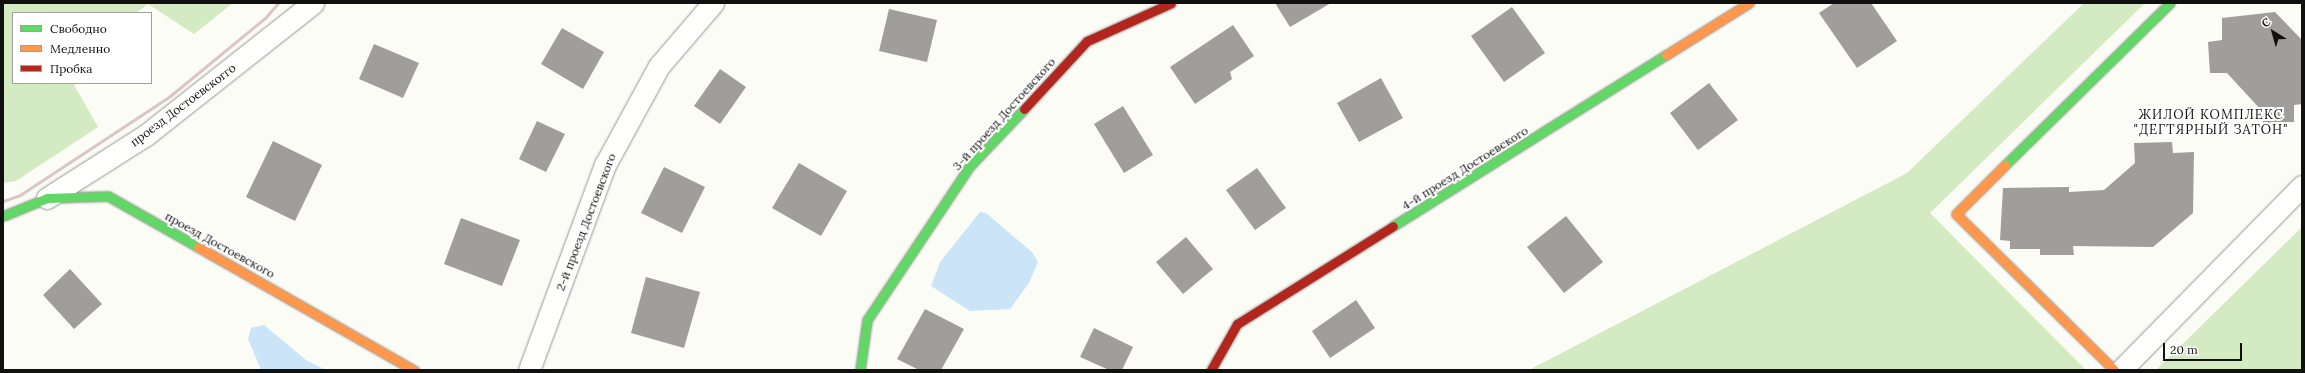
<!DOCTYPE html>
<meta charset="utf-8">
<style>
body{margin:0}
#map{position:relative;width:2305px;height:373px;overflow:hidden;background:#fcfcf6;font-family:Lora,serif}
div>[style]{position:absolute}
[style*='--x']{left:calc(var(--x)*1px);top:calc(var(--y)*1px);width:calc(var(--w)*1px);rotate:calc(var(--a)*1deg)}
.forest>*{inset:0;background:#d4eac3}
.water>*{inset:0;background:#cbe4f7}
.building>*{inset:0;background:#a09e9b}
.roads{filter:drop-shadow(0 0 1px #969694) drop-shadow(0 0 1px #969694)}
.street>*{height:21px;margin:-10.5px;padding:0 10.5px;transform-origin:10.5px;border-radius:10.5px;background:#fffffe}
.fast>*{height:9px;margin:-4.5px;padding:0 4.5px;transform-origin:4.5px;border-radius:4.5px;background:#63d668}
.slow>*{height:9px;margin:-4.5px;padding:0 4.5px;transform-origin:4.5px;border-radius:4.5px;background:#ff974d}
.jam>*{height:9px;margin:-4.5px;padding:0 4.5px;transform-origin:4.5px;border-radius:4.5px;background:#b3261e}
.rail>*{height:3px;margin:-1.5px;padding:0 1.5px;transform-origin:1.5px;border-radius:1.5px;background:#d9c6c5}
span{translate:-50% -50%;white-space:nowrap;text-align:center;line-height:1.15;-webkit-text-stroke:4px #fff;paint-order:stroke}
.street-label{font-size:12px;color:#101010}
.neighbourhood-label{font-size:13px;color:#101010;letter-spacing:1px}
.frame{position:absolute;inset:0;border:4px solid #101010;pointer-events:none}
.legend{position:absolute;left:12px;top:12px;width:140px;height:72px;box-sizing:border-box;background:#fff;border:1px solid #9f9f9f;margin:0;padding:5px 7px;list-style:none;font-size:12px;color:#101010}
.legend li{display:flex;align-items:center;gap:8px;height:20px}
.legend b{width:20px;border:1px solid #9f9f9f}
.north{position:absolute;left:2253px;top:12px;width:40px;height:40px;-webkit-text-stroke:3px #fff;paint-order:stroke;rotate:323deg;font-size:11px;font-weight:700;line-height:16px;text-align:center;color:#101010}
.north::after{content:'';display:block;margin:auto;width:14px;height:18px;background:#101010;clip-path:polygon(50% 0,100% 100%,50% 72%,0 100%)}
.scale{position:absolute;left:2163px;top:343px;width:79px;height:18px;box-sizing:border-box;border:2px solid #101010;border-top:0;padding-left:5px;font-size:12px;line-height:14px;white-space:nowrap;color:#101010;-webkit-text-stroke:3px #fff;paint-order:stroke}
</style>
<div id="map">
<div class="forest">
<i style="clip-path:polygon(3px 3px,233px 3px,194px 34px,148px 4px,136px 13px,13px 13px,13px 83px,73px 83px,98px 127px,16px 181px,3px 183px)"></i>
<i style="clip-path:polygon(2084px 3px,2145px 3px,1930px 213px,2086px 370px,1529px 370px,1907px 173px)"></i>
<i style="clip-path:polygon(2302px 227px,2302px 370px,2156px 370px)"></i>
</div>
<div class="water">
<i style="clip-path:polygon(980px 212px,986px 213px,1032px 252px,1038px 262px,1029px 283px,1010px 309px,970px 311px,931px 286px,940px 262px)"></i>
<i style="clip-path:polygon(264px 325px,306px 360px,326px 370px,261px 370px,248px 339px,251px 328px)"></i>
</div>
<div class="building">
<i style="clip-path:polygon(1275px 3px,1331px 3px,1290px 27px)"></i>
<i style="clip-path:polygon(1834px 3px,1871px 3px,1897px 41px,1857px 68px,1819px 13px)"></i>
<i style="clip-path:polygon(1512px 7px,1545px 53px,1504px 82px,1471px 36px)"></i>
<i style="clip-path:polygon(889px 9px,937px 20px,927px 62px,879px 51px)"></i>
<i style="clip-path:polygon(2275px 12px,2302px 40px,2302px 104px,2294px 105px,2294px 122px,2263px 123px,2262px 111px,2227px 73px,2210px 73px,2208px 42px,2222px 40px,2222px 18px)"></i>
<i style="clip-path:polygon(1233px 25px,1254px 56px,1230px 72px,1232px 79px,1195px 104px,1170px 67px)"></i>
<i style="clip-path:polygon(562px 28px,604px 52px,583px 89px,541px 64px)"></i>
<i style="clip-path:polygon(374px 44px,419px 63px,403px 98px,359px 79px)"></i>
<i style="clip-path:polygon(720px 69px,746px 87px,720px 124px,694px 106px)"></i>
<i style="clip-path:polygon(1381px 78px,1403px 118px,1359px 142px,1337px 103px)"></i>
<i style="clip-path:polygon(1709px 83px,1738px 120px,1698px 150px,1670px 113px)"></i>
<i style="clip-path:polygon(1123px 106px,1153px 155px,1124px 173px,1094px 124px)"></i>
<i style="clip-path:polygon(537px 121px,565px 134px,546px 172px,519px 159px)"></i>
<i style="clip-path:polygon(273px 141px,322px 165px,295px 221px,246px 197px)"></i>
<i style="clip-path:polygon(2172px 142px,2173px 153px,2194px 152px,2193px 213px,2153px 247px,2073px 246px,2074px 255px,2040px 255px,2040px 249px,2010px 249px,2010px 241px,2000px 240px,2003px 188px,2069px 187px,2069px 192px,2104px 190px,2135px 163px,2134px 143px)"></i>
<i style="clip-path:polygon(799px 163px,847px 191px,821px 236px,772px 208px)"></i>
<i style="clip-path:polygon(664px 167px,705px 187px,682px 233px,641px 213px)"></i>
<i style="clip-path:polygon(1257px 168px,1286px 208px,1255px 230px,1226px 190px)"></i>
<i style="clip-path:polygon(1566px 216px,1603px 262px,1564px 293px,1527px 247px)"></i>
<i style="clip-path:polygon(461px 218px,520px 240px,502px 286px,444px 264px)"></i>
<i style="clip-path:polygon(1186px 237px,1213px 269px,1183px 294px,1156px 262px)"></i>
<i style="clip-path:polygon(70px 269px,102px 304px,74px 329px,43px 295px)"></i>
<i style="clip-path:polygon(646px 277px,700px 292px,684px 348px,631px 333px)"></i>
<i style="clip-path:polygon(1356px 300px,1375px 328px,1330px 358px,1312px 331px)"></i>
<i style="clip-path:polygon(925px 309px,964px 329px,941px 370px,919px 370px,897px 359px)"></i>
<i style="clip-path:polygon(1094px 328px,1133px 347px,1122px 370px,1109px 370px,1080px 357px)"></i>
</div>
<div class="roads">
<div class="street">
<i style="--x:47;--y:198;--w:117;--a:-32.5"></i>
<i style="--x:146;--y:135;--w:213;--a:-38.3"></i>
<i style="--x:529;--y:370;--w:219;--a:-69.7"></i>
<i style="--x:605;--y:165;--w:113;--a:-61.4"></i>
<i style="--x:659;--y:66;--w:83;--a:-49.4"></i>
<i style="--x:2121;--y:370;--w:258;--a:-45.5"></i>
</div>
<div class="fast">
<i style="--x:2005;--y:165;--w:231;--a:-44.5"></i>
<i style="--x:3;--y:216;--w:48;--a:-22.2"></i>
<i style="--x:47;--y:198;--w:61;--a:-1.9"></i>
<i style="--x:108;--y:196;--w:103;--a:29.5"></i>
<i style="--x:1393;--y:226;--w:322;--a:-32.1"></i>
<i style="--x:860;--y:370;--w:50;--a:-82"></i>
<i style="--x:867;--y:320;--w:184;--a:-56.3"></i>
<i style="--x:969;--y:167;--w:80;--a:-46.5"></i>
</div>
<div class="slow">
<i style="--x:1666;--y:55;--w:98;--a:-32.1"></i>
<i style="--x:2005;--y:165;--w:69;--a:135"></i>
<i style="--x:1956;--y:214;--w:222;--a:44.6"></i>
<i style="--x:198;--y:247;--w:249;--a:29.7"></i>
</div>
<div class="jam">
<i style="--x:1024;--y:109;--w:93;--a:-47.2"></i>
<i style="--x:1087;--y:41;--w:92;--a:-24.3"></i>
<i style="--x:1211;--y:370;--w:53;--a:-60.5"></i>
<i style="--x:1237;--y:324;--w:184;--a:-32.1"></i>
</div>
</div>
<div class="rail">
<i style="--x:3;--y:201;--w:18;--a:-19"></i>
<i style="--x:20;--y:195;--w:180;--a:-33.4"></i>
<i style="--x:170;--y:96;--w:123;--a:-39.4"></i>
<i style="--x:265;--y:18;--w:20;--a:-49"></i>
</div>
<div class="street-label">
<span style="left:183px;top:105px;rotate:-37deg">проезд Достоевскогго</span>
<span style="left:1004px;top:114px;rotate:-48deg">3-й проезд Достоевского</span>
<span style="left:1465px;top:168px;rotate:-32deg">4-й проезд Достоевского</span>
<span style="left:586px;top:222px;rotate:-69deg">2-й проезд Достоевского</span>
<span style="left:220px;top:245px;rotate:29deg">проезд Достоевского</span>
</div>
<div class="neighbourhood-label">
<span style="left:2211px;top:123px">ЖИЛОЙ КОМПЛЕКС<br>"ДЕГТЯРНЫЙ ЗАТОН"</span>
</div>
<div class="frame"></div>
<ul class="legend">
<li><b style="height:5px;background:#63d668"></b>Свободно</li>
<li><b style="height:5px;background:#ff974d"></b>Медленно</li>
<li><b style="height:5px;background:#b3261e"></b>Пробка</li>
</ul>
<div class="north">С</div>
<div class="scale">20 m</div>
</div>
